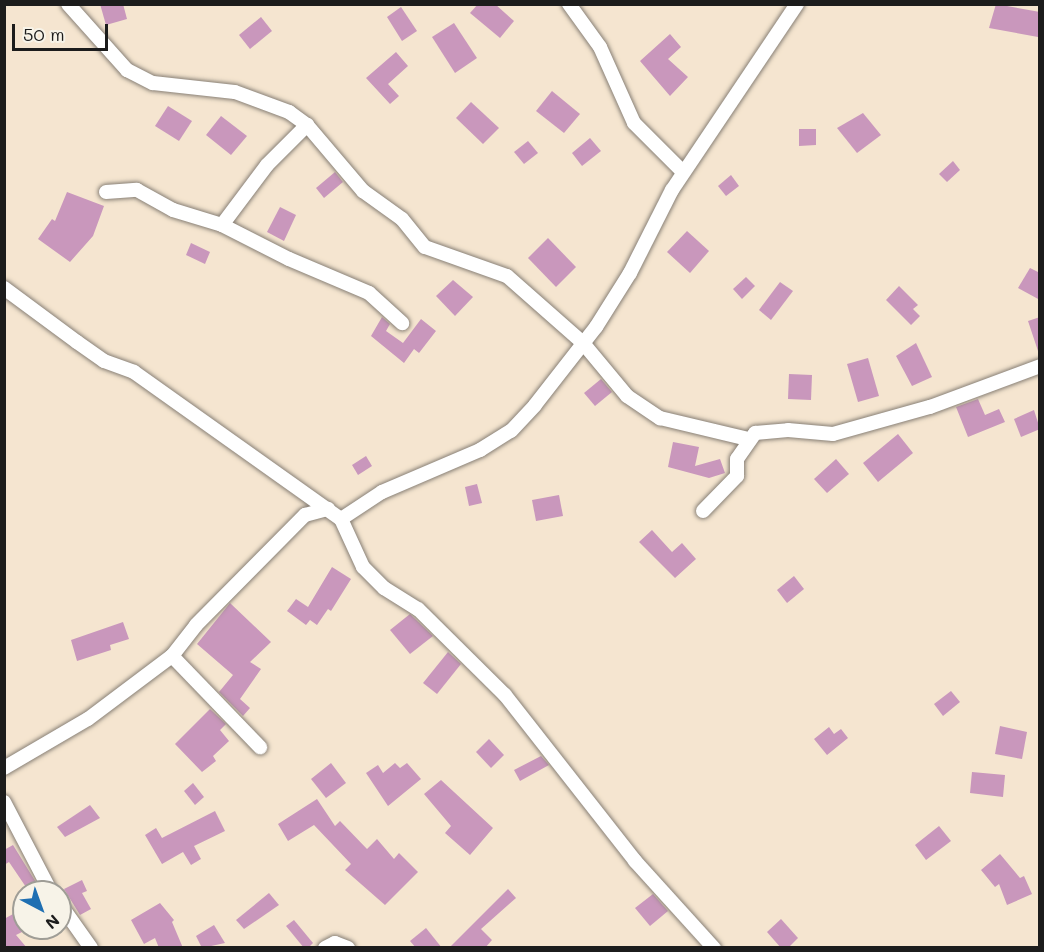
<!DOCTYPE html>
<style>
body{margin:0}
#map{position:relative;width:1044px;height:952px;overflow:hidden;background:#f5e5d0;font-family:Mali,sans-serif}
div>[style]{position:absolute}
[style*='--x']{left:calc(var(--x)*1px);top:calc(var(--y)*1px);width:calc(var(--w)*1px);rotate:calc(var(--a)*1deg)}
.building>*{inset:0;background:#c997bc}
.roads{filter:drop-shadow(0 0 2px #888076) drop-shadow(0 0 2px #888076)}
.minor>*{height:14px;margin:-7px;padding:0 7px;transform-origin:7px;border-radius:7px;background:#fff}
span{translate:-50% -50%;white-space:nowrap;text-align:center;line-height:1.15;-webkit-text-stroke:5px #f7f3e8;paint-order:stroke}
.frame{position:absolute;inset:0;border:6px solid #1c1c1c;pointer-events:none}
.north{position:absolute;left:12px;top:880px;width:60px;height:60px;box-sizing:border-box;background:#f7f3e8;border:2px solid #9f9d96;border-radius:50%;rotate:139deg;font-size:16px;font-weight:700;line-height:24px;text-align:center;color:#1c1c1c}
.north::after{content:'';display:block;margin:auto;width:21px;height:27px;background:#1f6fb2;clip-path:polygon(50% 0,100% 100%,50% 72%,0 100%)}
.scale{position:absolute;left:12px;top:24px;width:96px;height:27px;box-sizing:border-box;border:3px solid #1c1c1c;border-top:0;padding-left:8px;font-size:18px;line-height:21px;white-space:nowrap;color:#1c1c1c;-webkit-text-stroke:4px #f7f3e8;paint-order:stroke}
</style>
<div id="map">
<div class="building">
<i style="clip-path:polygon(100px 4px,123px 4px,127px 19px,106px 25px)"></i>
<i style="clip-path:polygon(478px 4px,495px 4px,514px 21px,500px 38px,470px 13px)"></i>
<i style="clip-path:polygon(996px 4px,1040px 12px,1038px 37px,989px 28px)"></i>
<i style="clip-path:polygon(401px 7px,417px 31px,402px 41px,387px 17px)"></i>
<i style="clip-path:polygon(261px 17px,272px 31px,250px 49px,239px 35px)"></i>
<i style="clip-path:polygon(454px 23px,477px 58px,455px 73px,432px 37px)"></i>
<i style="clip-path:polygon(670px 34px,681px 47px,668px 59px,688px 77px,670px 96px,640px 61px)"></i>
<i style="clip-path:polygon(396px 52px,408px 66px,388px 84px,399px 96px,390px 104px,366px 78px)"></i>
<i style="clip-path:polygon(552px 91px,580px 114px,564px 133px,536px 111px)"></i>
<i style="clip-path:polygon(471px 102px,499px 128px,483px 144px,456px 118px)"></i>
<i style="clip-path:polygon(168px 106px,192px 121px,179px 141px,155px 126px)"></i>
<i style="clip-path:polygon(863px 113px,881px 135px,857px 153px,837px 128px)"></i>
<i style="clip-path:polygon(221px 116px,247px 136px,231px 155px,206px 135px)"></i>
<i style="clip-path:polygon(799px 129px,816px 129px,816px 145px,799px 146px)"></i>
<i style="clip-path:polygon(590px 138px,601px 151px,582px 166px,572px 153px)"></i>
<i style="clip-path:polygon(528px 141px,538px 153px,524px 164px,514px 152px)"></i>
<i style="clip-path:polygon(953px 161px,960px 170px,947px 182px,939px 174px)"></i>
<i style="clip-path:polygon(335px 172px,343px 182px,324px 198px,316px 188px)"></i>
<i style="clip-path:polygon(731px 175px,739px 186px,726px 196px,718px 186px)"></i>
<i style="clip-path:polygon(67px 192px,104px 206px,93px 236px,70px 262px,38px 239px,52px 219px,55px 221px)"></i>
<i style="clip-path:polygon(280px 207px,296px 215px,284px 241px,267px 232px)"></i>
<i style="clip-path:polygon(687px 231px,709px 251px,690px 273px,667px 252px)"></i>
<i style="clip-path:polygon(548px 238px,576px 267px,556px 287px,528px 258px)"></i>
<i style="clip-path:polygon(191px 243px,210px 252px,205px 264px,186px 255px)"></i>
<i style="clip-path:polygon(1030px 268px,1040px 273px,1040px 300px,1018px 288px)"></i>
<i style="clip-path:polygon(746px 277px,755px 286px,742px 299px,733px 289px)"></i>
<i style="clip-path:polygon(453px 280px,473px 297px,455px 316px,436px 296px)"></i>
<i style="clip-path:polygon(780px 282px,793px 291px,771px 320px,759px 310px)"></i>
<i style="clip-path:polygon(899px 286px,918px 305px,913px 309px,920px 316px,911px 325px,886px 300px)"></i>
<i style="clip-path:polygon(382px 317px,390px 324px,386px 331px,403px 343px,421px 319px,436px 331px,419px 353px,414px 349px,404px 363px,371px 336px)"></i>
<i style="clip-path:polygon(1040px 317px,1040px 350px,1038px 351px,1028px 321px)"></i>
<i style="clip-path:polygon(916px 343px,932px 377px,912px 386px,896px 356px)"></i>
<i style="clip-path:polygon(868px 358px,879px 396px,858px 402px,847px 364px)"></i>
<i style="clip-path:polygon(789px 374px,812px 375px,811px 400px,788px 399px)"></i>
<i style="clip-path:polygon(601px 379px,612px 392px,595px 406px,584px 393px)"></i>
<i style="clip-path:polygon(978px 399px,985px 415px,999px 409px,1005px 422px,968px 437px,956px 407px)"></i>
<i style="clip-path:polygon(1034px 410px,1040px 429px,1021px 437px,1014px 419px)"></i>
<i style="clip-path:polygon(898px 434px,913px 453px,878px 482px,863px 463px)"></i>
<i style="clip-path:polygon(673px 442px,699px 447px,695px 466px,720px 459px,725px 473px,709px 478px,668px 467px)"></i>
<i style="clip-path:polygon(366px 456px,372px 466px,358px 475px,352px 465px)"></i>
<i style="clip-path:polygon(836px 459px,849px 474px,827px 493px,814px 479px)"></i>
<i style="clip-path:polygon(477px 484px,482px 503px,469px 506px,465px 487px)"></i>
<i style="clip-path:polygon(559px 495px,563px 516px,536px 521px,532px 500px)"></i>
<i style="clip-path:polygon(652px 530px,672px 552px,682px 543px,696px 559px,675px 578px,639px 542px)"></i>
<i style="clip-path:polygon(332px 567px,351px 579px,331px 611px,328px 609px,317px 625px,310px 620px,306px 625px,287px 611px,296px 599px,308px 607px)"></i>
<i style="clip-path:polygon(794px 576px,804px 589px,787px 603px,777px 590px)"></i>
<i style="clip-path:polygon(230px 603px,271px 642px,250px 662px,261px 669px,240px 699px,250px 708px,243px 716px,219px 692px,233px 675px,197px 644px)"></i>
<i style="clip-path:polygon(410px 614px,433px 636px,410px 654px,390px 630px)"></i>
<i style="clip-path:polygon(123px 622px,129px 639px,110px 645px,111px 650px,77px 661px,71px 640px)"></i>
<i style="clip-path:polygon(448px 652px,461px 664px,437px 694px,423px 683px)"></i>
<i style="clip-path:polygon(951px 691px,960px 702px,943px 716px,934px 704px)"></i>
<i style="clip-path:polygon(210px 709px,226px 724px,220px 730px,229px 741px,213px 756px,216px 761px,202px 772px,175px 744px)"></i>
<i style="clip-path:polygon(1000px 726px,1027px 732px,1022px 759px,995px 754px)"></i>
<i style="clip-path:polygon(829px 727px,834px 734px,841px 729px,848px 738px,827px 755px,814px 739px)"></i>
<i style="clip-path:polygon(489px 739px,504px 755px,491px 768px,476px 752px)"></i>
<i style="clip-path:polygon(541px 756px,549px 765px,520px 781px,514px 770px)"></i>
<i style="clip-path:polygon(331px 763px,346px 783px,326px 798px,311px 779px)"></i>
<i style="clip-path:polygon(395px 763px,400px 768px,407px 763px,421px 779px,388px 806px,366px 773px,378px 765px,383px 773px)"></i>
<i style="clip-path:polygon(972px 772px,1005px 775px,1003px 797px,970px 793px)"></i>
<i style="clip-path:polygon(441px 780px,493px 828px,470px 855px,445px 833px,451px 826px,424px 794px)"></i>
<i style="clip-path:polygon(193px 783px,204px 797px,195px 805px,184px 791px)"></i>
<i style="clip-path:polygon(317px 799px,335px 826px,340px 821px,367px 849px,377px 839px,394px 859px,399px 853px,418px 872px,385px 905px,345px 870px,351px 864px,314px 825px,288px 841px,278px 824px)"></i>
<i style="clip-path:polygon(90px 805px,100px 818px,65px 837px,57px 827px)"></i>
<i style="clip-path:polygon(215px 811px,225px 831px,194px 846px,201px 859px,191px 865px,183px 852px,162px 864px,145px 835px,156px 828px,162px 838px)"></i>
<i style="clip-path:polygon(939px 826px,951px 841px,926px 860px,915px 845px)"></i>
<i style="clip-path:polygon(13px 845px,37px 884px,28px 890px,9px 862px,4px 865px,4px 850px)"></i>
<i style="clip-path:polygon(1000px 854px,1020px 878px,1024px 876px,1032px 894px,1007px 905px,999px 884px,995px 887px,981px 870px)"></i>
<i style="clip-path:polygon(82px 880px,87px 891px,82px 893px,91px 909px,80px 915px,64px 889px)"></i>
<i style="clip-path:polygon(508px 889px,516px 898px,481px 929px,492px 940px,485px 948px,449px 948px)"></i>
<i style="clip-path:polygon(269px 893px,279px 905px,244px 929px,236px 920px)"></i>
<i style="clip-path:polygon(653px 894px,668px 911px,650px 926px,635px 908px)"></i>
<i style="clip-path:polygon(160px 903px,174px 920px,172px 922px,183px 948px,159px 948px,155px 938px,144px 944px,131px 920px)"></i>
<i style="clip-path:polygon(24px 908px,24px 931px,16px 935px,27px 948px,4px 948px,4px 919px)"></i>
<i style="clip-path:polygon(781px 919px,798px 938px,788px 948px,781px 948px,767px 932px)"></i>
<i style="clip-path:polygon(294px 920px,313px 943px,308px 948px,304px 948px,286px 926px)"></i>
<i style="clip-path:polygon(214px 925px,225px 943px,202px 948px,196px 936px)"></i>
<i style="clip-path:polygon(426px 928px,442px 948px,416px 948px,410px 941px)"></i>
</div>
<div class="roads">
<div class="minor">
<i style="--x:68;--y:4;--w:89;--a:48.2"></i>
<i style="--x:127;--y:70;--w:29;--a:27"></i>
<i style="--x:153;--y:83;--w:82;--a:6.3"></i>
<i style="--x:235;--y:92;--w:58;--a:20.3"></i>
<i style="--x:289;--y:112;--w:22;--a:36"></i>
<i style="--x:307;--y:125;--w:87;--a:49.7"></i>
<i style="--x:363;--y:191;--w:48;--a:35.7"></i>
<i style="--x:402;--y:219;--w:36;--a:51"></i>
<i style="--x:425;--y:247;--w:87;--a:19.5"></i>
<i style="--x:507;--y:276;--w:101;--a:41.4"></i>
<i style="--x:583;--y:343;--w:69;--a:50.3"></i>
<i style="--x:627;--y:396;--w:40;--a:34"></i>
<i style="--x:660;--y:418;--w:90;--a:13.4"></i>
<i style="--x:569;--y:4;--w:53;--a:54.2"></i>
<i style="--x:600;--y:47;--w:83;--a:65.9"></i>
<i style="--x:634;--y:123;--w:69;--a:45"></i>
<i style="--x:106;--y:192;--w:31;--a:-4"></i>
<i style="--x:137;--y:190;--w:41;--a:29.1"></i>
<i style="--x:173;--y:210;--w:51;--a:17"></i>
<i style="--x:222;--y:225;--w:75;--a:26.9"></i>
<i style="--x:289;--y:259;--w:87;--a:23"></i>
<i style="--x:369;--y:293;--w:45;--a:42.3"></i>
<i style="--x:222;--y:225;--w:75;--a:-53.1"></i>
<i style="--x:267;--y:165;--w:57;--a:-45"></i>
<i style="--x:4;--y:288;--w:91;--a:36.5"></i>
<i style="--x:77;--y:342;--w:33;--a:35"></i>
<i style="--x:104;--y:361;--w:32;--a:20"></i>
<i style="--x:134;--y:372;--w:254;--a:35.4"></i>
<i style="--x:341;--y:519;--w:53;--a:65.4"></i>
<i style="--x:363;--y:567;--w:30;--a:45"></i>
<i style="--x:384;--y:588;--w:40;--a:32"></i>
<i style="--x:418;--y:609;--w:122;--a:44.7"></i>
<i style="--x:505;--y:695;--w:211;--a:51.9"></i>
<i style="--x:635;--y:861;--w:118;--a:47.8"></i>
<i style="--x:703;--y:511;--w:49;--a:-45.8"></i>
<i style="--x:737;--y:476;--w:17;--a:-90"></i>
<i style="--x:737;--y:459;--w:32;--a:-55"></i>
<i style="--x:755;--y:433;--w:33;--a:-5"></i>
<i style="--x:788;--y:430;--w:45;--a:5.1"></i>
<i style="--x:833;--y:434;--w:101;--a:-15.6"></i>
<i style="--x:930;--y:407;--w:117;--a:-20.4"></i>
<i style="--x:341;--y:519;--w:49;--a:-33.4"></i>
<i style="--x:382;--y:492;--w:107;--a:-23.2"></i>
<i style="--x:480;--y:450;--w:36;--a:-32"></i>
<i style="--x:511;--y:431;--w:35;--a:-47"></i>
<i style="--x:535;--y:405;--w:99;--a:-52"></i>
<i style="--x:596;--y:327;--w:64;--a:-57.8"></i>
<i style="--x:630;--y:273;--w:93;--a:-63.2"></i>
<i style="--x:672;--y:190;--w:224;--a:-56.1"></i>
<i style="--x:172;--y:656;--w:127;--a:46"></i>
<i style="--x:4;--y:768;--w:97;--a:-30.3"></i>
<i style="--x:88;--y:719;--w:105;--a:-36.9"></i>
<i style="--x:172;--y:656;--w:39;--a:-52"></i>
<i style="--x:196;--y:625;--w:155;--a:-45.3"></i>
<i style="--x:305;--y:515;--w:24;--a:-15"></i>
<i style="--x:4;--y:802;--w:102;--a:62.4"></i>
<i style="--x:60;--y:904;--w:54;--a:54.8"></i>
<i style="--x:325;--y:948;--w:11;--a:-27"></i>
<i style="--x:335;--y:943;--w:14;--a:21"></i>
</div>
</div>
<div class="frame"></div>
<div class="north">N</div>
<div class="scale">50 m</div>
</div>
